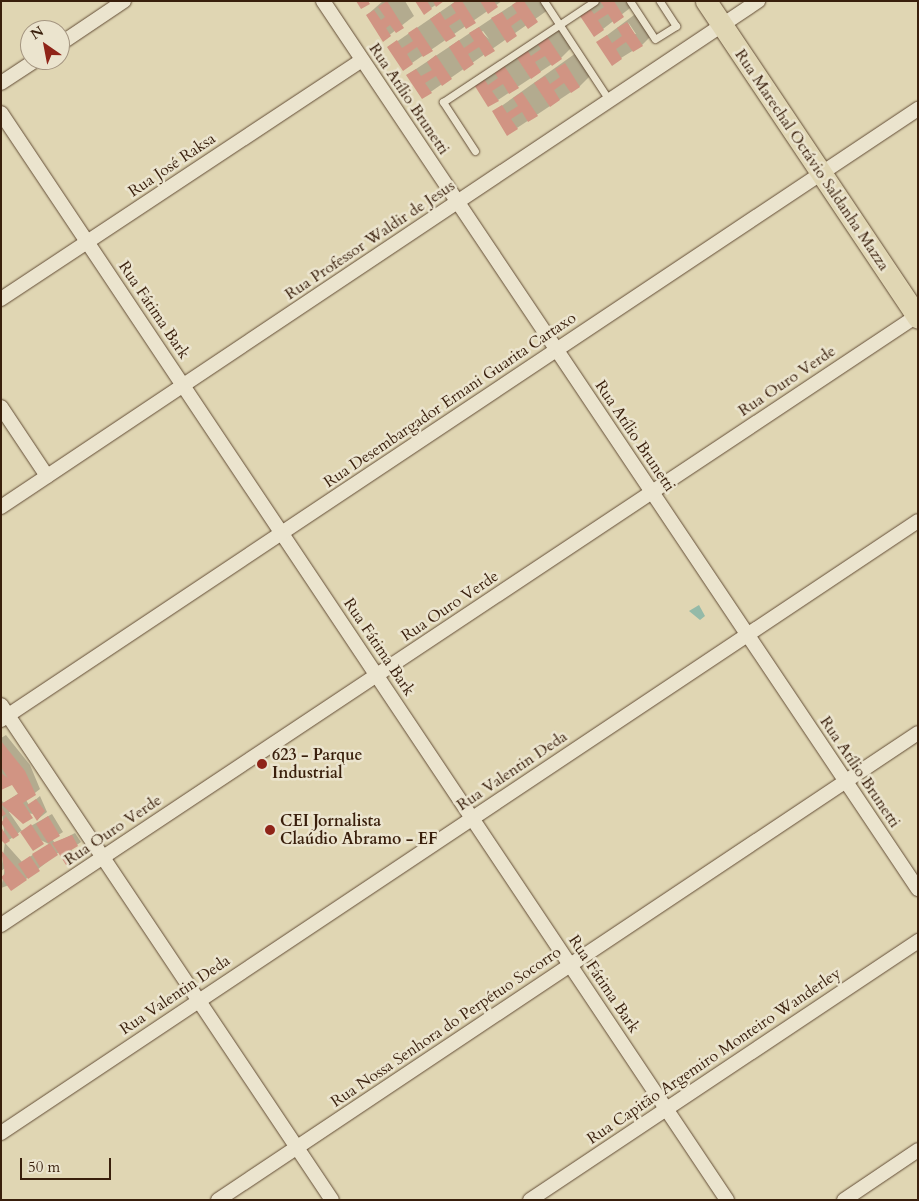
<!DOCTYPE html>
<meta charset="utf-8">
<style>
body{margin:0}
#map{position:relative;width:919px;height:1201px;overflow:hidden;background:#e0d6b3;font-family:Cardo,serif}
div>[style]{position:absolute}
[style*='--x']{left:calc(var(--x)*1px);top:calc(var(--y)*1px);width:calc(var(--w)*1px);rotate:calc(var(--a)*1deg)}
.water>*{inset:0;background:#94baa8}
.shadow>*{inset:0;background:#0003}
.building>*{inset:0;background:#d19483}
.roads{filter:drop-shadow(0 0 1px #634d36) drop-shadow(0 0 1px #634d36)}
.service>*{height:7px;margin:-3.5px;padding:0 3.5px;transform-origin:3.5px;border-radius:3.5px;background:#ebe4ce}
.minor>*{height:14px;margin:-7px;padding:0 7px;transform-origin:7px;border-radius:7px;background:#ebe4ce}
.primary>*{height:21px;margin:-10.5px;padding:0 10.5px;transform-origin:10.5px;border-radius:10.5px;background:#e0d6b3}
.dots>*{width:14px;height:14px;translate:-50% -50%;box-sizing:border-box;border:2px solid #ebe4ce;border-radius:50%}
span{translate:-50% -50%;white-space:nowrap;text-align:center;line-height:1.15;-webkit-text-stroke:5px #ebe4ce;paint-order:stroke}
.street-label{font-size:16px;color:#391f0c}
.poi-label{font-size:16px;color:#391f0c;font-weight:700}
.left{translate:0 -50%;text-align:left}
.frame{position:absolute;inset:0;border:2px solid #391f0c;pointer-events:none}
.north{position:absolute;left:20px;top:20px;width:50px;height:50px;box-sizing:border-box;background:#ebe4ce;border:1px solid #a49580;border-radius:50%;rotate:327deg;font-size:14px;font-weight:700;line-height:20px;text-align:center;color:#391f0c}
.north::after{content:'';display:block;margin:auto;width:18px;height:22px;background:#8f2418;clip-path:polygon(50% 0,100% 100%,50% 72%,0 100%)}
.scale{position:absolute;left:20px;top:1158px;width:91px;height:22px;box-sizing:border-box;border:2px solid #391f0c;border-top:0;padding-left:6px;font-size:15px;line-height:18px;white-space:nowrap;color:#391f0c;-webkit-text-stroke:4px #ebe4ce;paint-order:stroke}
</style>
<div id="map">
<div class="water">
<i style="clip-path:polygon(699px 605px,705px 616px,700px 620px,689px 611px)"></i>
</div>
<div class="shadow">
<i style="clip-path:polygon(383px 1px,405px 1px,414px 16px,383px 40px,367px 15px)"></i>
<i style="clip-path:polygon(417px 1px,442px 1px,431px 8px)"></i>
<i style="clip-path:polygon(456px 1px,502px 1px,412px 63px,389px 47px)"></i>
<i style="clip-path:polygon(evenodd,518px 1px,542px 1px,548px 10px,422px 98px,407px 75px,518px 1px,483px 31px,489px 39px,481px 32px,483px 31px)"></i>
<i style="clip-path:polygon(592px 1px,632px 1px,634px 5px,603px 29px,580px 13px)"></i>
<i style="clip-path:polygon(evenodd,638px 12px,653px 34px,642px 45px,621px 58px,598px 42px,638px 12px,628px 22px,636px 34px,633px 34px,628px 22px)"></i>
<i style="clip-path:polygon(557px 25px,572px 47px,561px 58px,498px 100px,474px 84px)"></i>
<i style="clip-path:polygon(576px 53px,591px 75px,580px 86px,517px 128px,493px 112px)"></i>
<i style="clip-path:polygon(evenodd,6px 735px,30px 765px,40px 789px,26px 800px,29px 805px,40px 796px,47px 812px,38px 819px,35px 814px,9px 812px,22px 831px,52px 814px,63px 832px,52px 839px,55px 843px,75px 833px,81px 842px,71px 849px,75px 856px,72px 860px,59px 852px,26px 879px,1px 888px,5px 868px,1px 871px,5px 842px,1px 800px,4px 803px,19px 793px,12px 784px,1px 788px,1px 738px,6px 735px,21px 831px,49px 844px,22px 862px,5px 843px,21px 831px)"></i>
</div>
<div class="building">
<i style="clip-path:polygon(356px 1px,368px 1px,370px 4px,361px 9px)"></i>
<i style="clip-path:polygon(387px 1px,404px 28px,396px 33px,390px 25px,386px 28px,391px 36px,383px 42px,366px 15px,374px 10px,381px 20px,385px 17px,378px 7px)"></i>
<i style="clip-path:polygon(415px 1px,427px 1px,432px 9px,424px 15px)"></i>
<i style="clip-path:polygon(433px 1px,444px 1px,436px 7px)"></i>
<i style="clip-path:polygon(456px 1px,462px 1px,476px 23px,466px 29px,460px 19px,449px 26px,456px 36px,446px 42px,430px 19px,440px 12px,445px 20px,456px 13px,451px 5px)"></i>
<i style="clip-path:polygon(480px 1px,494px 1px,498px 7px,488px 14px)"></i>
<i style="clip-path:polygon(518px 1px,524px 1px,538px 22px,528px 29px,521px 19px,511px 26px,517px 36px,507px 43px,491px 18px,502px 12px,507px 20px,517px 13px,512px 5px)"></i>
<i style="clip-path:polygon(600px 1px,614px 1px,624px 17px,614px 24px,608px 14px,598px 20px,604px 30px,594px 37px,578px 13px,588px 6px,594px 14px,604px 7px)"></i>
<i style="clip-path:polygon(627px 22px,643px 46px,633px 52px,626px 42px,616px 49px,622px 59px,612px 66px,596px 42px,607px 35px,612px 43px,622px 36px,617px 28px)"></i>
<i style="clip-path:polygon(417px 27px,433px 51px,423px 57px,417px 47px,407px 54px,413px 64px,403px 71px,387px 47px,397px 40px,402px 48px,413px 41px,408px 33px)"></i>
<i style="clip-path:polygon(479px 27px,495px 51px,485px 57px,479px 47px,468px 54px,474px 64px,464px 71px,449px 47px,459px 40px,464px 48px,474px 41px,469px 33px)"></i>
<i style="clip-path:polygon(546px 35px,562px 59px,552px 66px,545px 56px,535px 62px,541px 72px,531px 79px,515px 55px,526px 48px,531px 56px,541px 49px,536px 42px)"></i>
<i style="clip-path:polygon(436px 55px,452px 79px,442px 86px,436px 76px,425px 83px,432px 93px,422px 99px,406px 75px,416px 69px,421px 76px,432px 70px,427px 62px)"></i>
<i style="clip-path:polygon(565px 63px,580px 87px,571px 93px,564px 83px,554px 90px,560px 100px,550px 107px,534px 83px,545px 76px,550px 84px,560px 77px,555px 69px)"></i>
<i style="clip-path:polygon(503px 64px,519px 88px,509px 94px,503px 84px,492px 91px,499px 101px,488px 107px,473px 83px,483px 77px,488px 85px,498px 78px,493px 70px)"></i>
<i style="clip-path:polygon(522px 92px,538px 116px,528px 122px,522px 112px,511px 119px,518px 129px,507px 136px,492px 111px,502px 105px,507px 113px,518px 106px,513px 98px)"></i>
<i style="clip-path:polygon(1px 741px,25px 771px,36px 795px,23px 803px,33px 818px,23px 824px,1px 804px,18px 794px,12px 785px,1px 790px,1px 773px,8px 778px,1px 767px)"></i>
<i style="clip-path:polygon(36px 799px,45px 811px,37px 821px,27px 805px)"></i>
<i style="clip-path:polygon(1px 807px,6px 814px,1px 817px)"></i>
<i style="clip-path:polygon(6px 816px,19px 835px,13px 839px,1px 823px)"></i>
<i style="clip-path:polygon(48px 816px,60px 836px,48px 843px,36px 824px)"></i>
<i style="clip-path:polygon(31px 824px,44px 844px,33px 851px,20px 832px)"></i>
<i style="clip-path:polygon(1px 827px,10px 841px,5px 844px,1px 840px)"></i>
<i style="clip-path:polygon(72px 835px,78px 846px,68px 852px,73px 861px,66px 865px,52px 843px)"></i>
<i style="clip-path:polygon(50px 843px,58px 855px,40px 867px,32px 854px)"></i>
<i style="clip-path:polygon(1px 850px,27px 880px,11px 891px,1px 877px,5px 874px)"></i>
<i style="clip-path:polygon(30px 856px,40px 871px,28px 879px,18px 864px)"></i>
</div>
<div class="roads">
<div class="service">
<i style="--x:544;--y:1;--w:118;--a:56.7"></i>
<i style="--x:630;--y:1;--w:45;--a:56.7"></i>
<i style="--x:655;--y:39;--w:25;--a:-32"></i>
<i style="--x:676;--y:26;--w:30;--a:-123"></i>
<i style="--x:475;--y:151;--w:59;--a:-123.1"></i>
<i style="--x:443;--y:102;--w:182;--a:-33.6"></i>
</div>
<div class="minor">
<i style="--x:323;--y:1;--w:1069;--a:56.18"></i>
<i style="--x:60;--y:44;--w:77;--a:-33.9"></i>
<i style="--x:1;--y:83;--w:42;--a:-33.3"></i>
<i style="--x:1;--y:113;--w:1307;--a:56.26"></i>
<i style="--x:1;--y:299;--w:433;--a:-33.5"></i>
<i style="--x:1;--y:407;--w:83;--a:56.3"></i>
<i style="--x:1;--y:507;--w:911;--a:-33.76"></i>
<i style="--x:1;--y:705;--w:595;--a:56.23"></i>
<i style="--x:1;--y:720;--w:1102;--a:-33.68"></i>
<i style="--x:1;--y:925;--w:1101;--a:-33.63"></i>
<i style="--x:1;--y:1133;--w:1102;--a:-33.72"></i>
<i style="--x:218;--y:1200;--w:841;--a:-33.71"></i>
<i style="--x:530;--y:1200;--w:467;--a:-33.7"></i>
<i style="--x:844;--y:1200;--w:89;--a:-34"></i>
</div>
<div class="primary">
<i style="--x:706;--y:1;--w:381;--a:56.2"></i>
</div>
</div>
<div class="dots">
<i style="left:262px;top:764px;background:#8f2418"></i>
<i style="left:270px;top:830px;background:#8f2418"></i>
</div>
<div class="street-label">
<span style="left:409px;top:99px;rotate:56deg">Rua Atílio Brunetti</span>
<span style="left:812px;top:160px;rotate:56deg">Rua Marechal Octávio Saldanha Mazza</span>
<span style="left:172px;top:165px;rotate:-34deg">Rua José Raksa</span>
<span style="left:370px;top:240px;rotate:-34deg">Rua Professor Waldir de Jesus</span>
<span style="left:154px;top:310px;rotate:56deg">Rua Fátima Bark</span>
<span style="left:787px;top:381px;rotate:-34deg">Rua Ouro Verde</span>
<span style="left:450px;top:400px;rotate:-34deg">Rua Desembargador Ernani Guarita Cartaxo</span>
<span style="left:635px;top:436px;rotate:56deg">Rua Atílio Brunetti</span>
<span style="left:450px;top:606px;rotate:-34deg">Rua Ouro Verde</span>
<span style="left:379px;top:647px;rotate:56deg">Rua Fátima Bark</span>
<span style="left:512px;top:771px;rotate:-34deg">Rua Valentin Deda</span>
<span style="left:860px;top:772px;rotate:56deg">Rua Atílio Brunetti</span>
<span style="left:113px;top:830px;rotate:-34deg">Rua Ouro Verde</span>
<span style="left:604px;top:984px;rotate:56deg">Rua Fátima Bark</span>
<span style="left:175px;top:995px;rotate:-34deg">Rua Valentin Deda</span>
<span style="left:446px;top:1027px;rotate:-34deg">Rua Nossa Senhora do Perpétuo Socorro</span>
<span style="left:714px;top:1056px;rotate:-34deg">Rua Capitão Argemiro Monteiro Wanderley</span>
</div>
<div class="poi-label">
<span class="left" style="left:272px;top:764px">623 - Parque<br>Industrial</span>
<span class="left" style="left:280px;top:830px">CEI Jornalista<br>Claúdio Abramo - EF</span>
</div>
<div class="frame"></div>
<div class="north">N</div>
<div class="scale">50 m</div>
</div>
